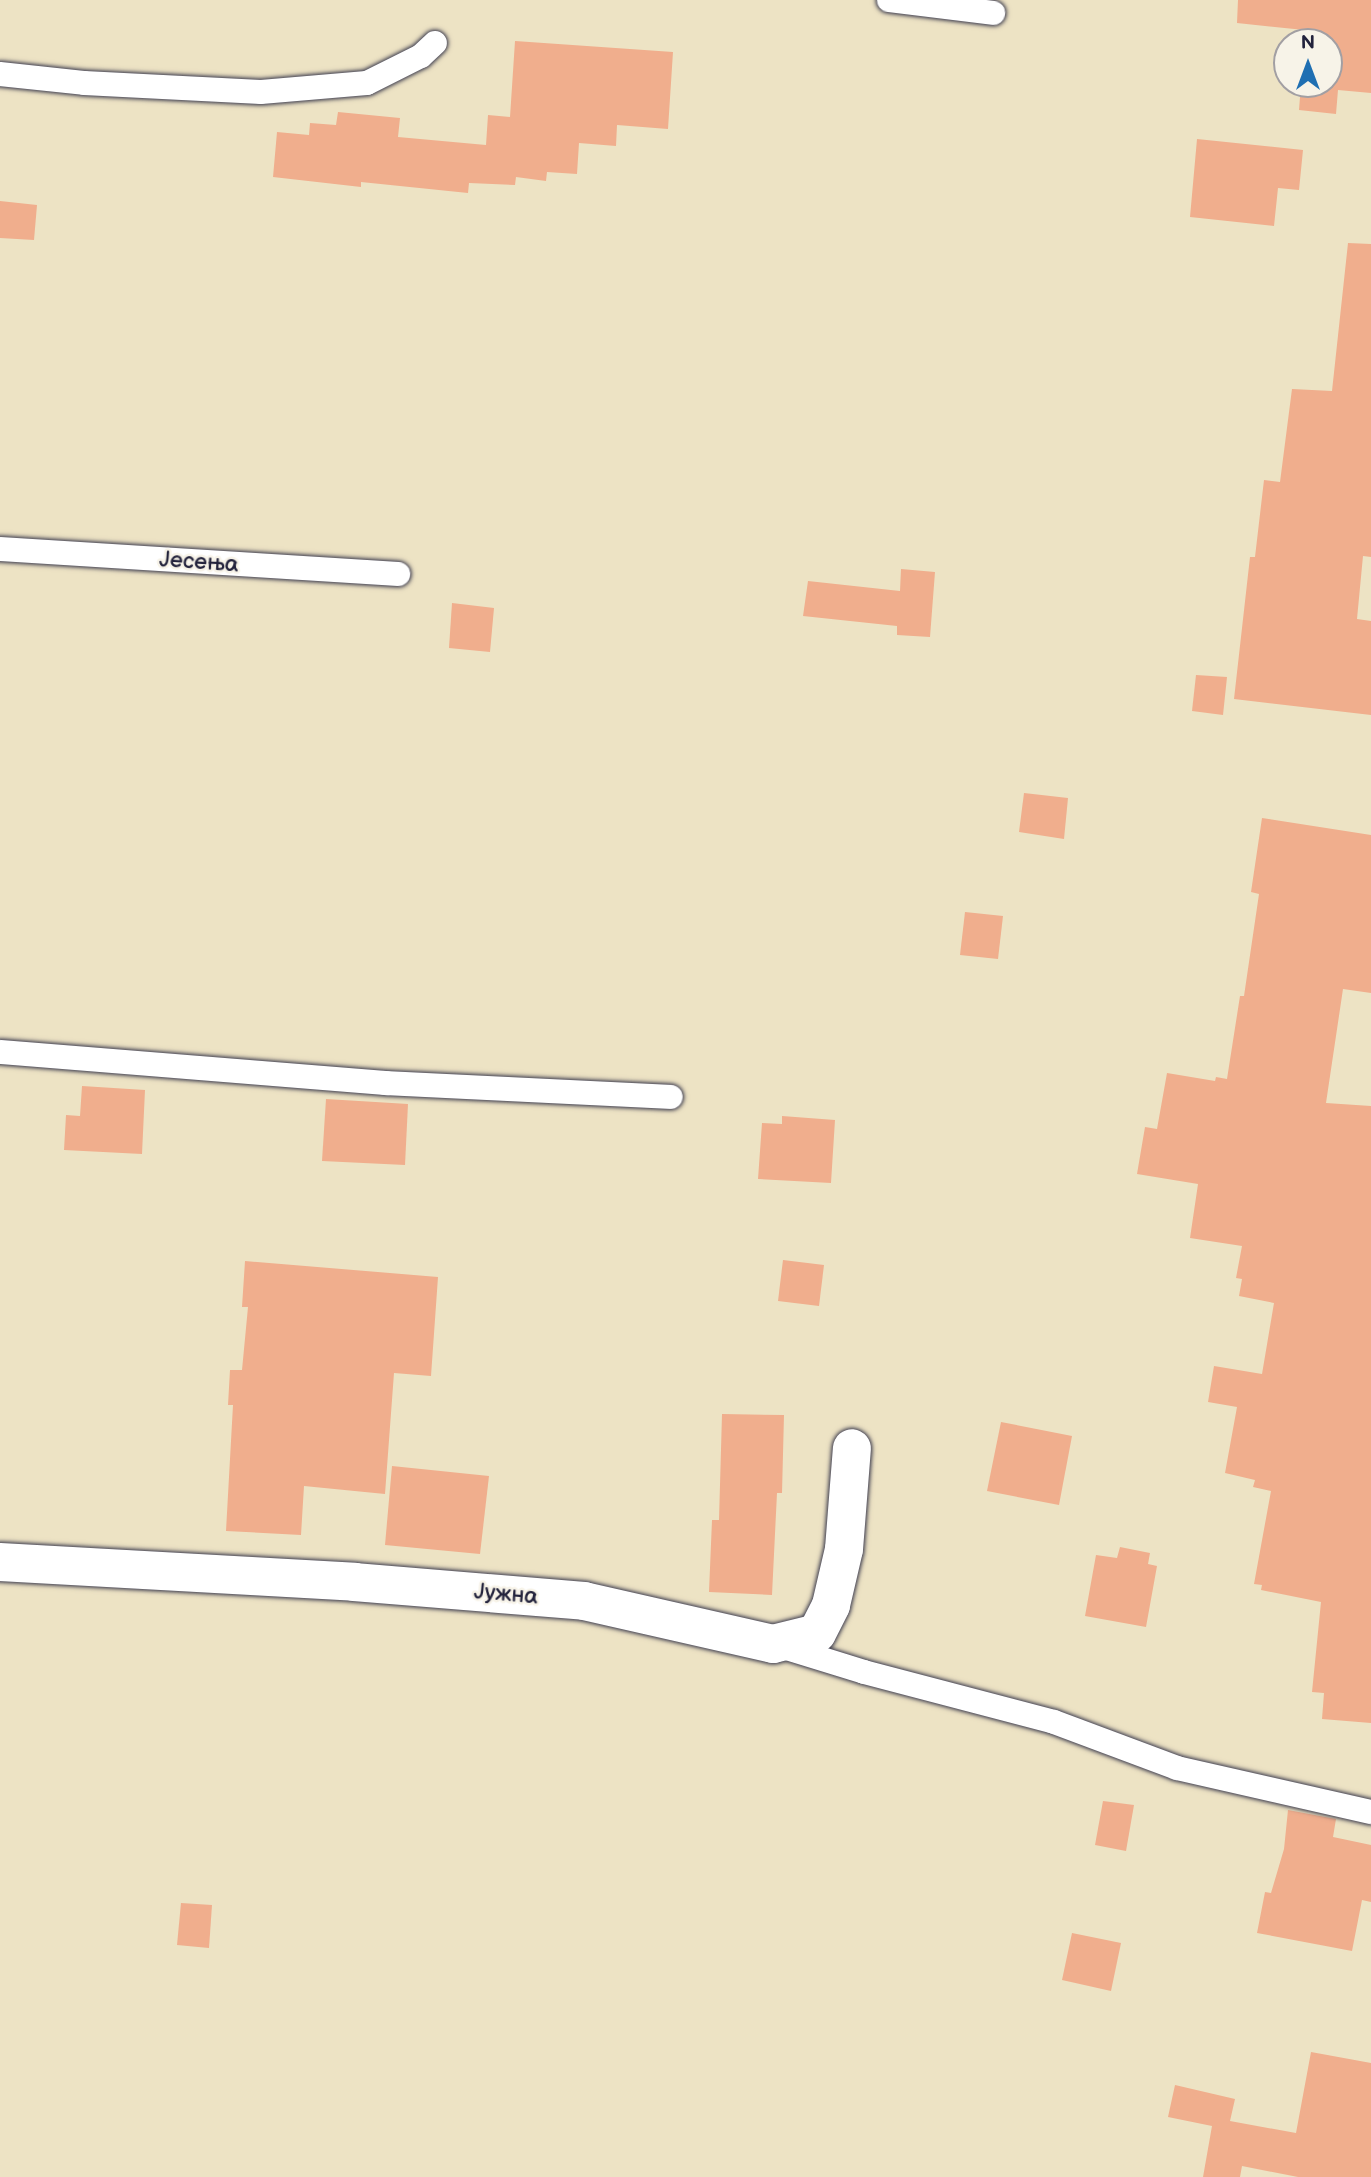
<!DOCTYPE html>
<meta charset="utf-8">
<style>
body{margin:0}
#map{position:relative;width:1371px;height:2177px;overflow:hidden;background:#ede3c4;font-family:"Balsamiq Sans",sans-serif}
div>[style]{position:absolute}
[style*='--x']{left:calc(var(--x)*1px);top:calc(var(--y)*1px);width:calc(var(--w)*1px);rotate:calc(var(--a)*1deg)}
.building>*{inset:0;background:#f0ae8d}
.roads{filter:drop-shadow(0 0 2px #403f50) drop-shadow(0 0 2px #403f50)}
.lane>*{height:24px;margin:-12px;padding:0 12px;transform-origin:12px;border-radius:12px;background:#fff}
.street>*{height:38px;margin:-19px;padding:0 19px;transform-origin:19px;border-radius:19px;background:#fff}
span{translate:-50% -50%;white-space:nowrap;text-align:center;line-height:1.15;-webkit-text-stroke:5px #f7f3e8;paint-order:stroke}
.street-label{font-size:23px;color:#22223b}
.north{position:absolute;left:1273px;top:28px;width:70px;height:70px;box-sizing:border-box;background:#f7f3e8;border:2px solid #a29fa3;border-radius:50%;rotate:0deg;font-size:19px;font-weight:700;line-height:28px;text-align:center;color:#22223b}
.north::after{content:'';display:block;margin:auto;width:24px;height:32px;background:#1f6fb2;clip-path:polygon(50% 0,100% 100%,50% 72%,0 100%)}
</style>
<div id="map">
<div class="building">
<i style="clip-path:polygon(1238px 0,1371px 0,1371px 93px,1338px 90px,1336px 114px,1299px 110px,1301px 84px,1329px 84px,1329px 42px,1305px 42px,1304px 30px,1237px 23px)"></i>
<i style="clip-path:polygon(515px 41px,673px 52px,668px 129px,617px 125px,616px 146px,579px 143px,577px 174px,547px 172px,546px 181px,516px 177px,515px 185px,469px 183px,468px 193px,361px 182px,361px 187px,273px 177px,277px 132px,309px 135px,310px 123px,336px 125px,338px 112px,400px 118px,398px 137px,486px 145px,488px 115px,510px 117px)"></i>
<i style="clip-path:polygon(1197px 139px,1303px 150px,1299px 190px,1278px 188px,1274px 226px,1190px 217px)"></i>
<i style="clip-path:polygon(0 201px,37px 205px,34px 240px,0 238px)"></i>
<i style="clip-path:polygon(1348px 243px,1371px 244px,1371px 557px,1363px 556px,1357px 619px,1371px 621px,1371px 715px,1234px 699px,1250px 557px,1255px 557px,1264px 480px,1280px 482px,1292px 389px,1332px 391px)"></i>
<i style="clip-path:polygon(901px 569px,935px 572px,930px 637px,897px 635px,897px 626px,803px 616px,808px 581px,900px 591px)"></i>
<i style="clip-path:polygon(452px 603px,494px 608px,490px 652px,449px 648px)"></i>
<i style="clip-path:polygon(1196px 675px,1227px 677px,1223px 715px,1192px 711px)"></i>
<i style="clip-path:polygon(1024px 793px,1068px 798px,1064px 839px,1019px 832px)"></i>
<i style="clip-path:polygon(1262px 818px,1371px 835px,1371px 993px,1343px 989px,1326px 1103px,1371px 1106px,1371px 1723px,1322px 1719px,1324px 1693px,1312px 1692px,1321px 1602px,1261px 1590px,1262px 1585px,1254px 1584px,1271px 1491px,1253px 1487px,1255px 1480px,1225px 1473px,1237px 1407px,1208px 1402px,1214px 1366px,1262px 1374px,1274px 1303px,1239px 1296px,1242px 1279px,1236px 1278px,1242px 1246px,1190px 1238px,1198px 1184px,1137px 1174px,1145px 1127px,1157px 1129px,1167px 1073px,1215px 1081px,1216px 1077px,1227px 1079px,1240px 996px,1244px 996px,1259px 894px,1251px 892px)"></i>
<i style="clip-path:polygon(965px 912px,1003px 916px,998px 959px,960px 955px)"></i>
<i style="clip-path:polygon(82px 1086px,145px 1090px,142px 1154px,64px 1150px,66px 1115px,80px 1116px)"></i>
<i style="clip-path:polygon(326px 1099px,408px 1104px,405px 1165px,322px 1161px)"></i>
<i style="clip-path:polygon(782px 1116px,835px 1120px,831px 1183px,758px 1179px,762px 1123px,782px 1124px)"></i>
<i style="clip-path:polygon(783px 1260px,824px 1265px,819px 1306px,778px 1301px)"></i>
<i style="clip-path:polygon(245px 1261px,438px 1277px,431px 1376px,394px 1373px,385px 1494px,304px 1486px,301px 1535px,226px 1531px,233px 1405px,228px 1405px,230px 1370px,242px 1370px,248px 1307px,242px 1307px)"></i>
<i style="clip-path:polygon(722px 1414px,784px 1415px,782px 1493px,777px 1493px,772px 1595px,709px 1592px,712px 1520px,719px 1520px)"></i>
<i style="clip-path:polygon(1001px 1422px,1072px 1436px,1059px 1505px,987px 1491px)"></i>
<i style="clip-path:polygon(392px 1466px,489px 1476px,480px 1554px,385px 1545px)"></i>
<i style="clip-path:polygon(1120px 1547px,1150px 1553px,1148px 1564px,1157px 1566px,1146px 1627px,1085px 1616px,1096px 1555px,1117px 1558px)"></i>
<i style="clip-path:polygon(1103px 1801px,1134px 1805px,1126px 1851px,1095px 1845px)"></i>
<i style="clip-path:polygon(1288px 1810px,1336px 1819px,1333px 1837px,1371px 1845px,1371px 1902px,1362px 1900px,1352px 1951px,1257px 1933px,1265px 1892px,1271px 1893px,1284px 1849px)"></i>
<i style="clip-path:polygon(181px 1903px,212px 1905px,209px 1948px,177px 1945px)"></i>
<i style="clip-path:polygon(1072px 1933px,1121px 1943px,1111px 1991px,1062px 1980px)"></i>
<i style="clip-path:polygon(1311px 2052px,1371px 2063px,1371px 2177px,1298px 2177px,1242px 2166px,1240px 2177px,1203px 2177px,1212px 2126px,1168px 2117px,1175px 2085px,1235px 2099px,1230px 2121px,1296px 2133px)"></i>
</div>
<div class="roads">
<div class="lane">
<i style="--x:889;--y:0;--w:105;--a:7.1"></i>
<i style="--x:0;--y:74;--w:84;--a:6.1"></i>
<i style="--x:84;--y:83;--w:177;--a:2.9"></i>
<i style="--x:261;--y:92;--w:106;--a:-4.9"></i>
<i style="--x:367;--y:83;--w:60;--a:-26.6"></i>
<i style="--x:421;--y:56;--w:19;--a:-43"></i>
<i style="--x:0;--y:549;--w:399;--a:3.6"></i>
<i style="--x:0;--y:1052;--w:387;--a:4.6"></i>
<i style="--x:386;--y:1083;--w:285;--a:2.8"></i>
<i style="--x:777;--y:1645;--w:91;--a:17.2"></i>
<i style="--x:864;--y:1672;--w:196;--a:14.7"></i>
<i style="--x:1054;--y:1722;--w:131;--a:20.5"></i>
<i style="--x:1177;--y:1768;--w:199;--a:12.8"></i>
</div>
<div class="street">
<i style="--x:0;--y:1562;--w:355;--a:3.2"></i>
<i style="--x:354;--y:1582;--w:231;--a:4.7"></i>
<i style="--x:584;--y:1601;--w:194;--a:12.8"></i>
<i style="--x:773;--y:1644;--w:45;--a:-14"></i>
<i style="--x:817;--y:1633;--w:31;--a:-63"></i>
<i style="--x:831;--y:1605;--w:57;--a:-76.9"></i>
<i style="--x:844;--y:1549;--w:101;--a:-85.5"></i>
</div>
</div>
<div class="street-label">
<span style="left:199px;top:562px;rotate:4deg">Јесења</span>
<span style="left:506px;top:1594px;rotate:5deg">Јужна</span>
</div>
<div class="north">N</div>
</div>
